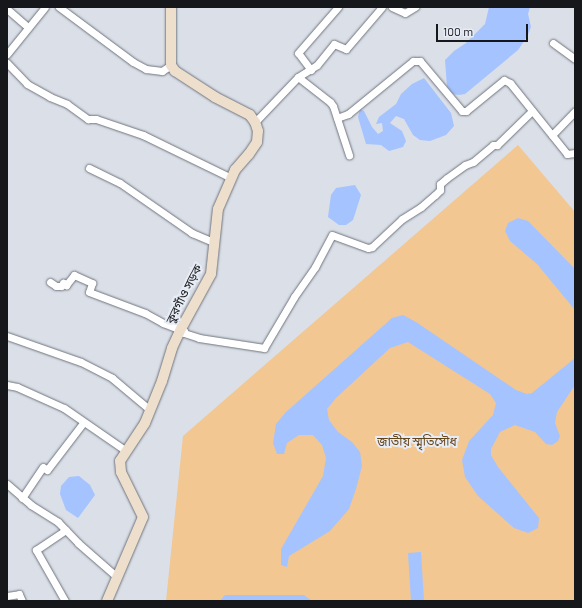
<!DOCTYPE html>
<meta charset="utf-8">
<style>
body{margin:0}
#map{position:relative;width:582px;height:608px;overflow:hidden;background:#dadfe8;font-family:Barlow,"Noto Sans Bengali",sans-serif}
div>[style]{position:absolute}
[style*='--x']{left:calc(var(--x)*1px);top:calc(var(--y)*1px);width:calc(var(--w)*1px);rotate:calc(var(--a)*1deg)}
.green>*{inset:0;background:#f2c792}
.water>*{inset:0;background:#a5c3ff}
.roads{filter:drop-shadow(0 0 1px #70747c) drop-shadow(0 0 1px #70747c)}
.street>*{height:7px;margin:-3.5px;padding:0 3.5px;transform-origin:3.5px;border-radius:3.5px;background:#fff}
.secondary>*{height:10px;margin:-5px;padding:0 5px;transform-origin:5px;border-radius:5px;background:#eedfcd}
span{translate:-50% -50%;white-space:nowrap;text-align:center;line-height:1.15;-webkit-text-stroke:4px #e7ecf5;paint-order:stroke}
.street-label{font-size:12px;color:#16171a}
.park-label{font-size:12px;color:#634419}
.frame{position:absolute;inset:0;border:8px solid #16171a;pointer-events:none}
.scale{position:absolute;left:436px;top:24px;width:92px;height:18px;box-sizing:border-box;border:2px solid #16171a;border-top:0;padding-left:5px;font-size:12px;line-height:14px;white-space:nowrap;color:#16171a;-webkit-text-stroke:3px #e7ecf5;paint-order:stroke}
</style>
<div id="map">
<div class="green">
<i style="clip-path:polygon(518px 145px,575px 212px,575px 601px,166px 601px,183px 436px)"></i>
</div>
<div class="water">
<i style="clip-path:polygon(489px 7px,530px 7px,528px 14px,531px 27px,527px 37px,518px 50px,465px 94px,459px 95px,453px 94px,447px 87px,445px 60px,454px 51px,466px 43px,485px 24px)"></i>
<i style="clip-path:polygon(424px 78px,451px 113px,454px 126px,446px 135px,430px 141px,420px 140px,413px 135px,404px 119px,396px 116px,390px 123px,402px 131px,406px 141px,403px 147px,389px 151px,381px 145px,366px 144px,358px 117px,360px 109px,364px 111px,372px 127px,378px 134px,383px 131px,382px 123px,376px 124px,379px 117px,396px 104px,401px 94px,412px 84px)"></i>
<i style="clip-path:polygon(355px 185px,361px 195px,353px 220px,346px 225px,339px 225px,328px 217px,331px 195px,336px 188px)"></i>
<i style="clip-path:polygon(518px 218px,528px 221px,575px 269px,575px 310px,537px 264px,510px 241px,505px 231px,508px 223px)"></i>
<i style="clip-path:polygon(403px 315px,416px 322px,516px 390px,527px 394px,532px 393px,575px 358px,575px 385px,557px 412px,555px 423px,560px 436px,558px 441px,552px 445px,546px 444px,535px 432px,515px 425px,500px 432px,491px 449px,491px 455px,498px 467px,539px 518px,538px 528px,528px 533px,514px 528px,478px 496px,465px 477px,462px 460px,469px 441px,493px 415px,496px 403px,490px 394px,408px 342px,390px 348px,336px 398px,327px 409px,329px 420px,338px 432px,352px 442px,360px 452px,362px 466px,356px 489px,349px 509px,330px 531px,289px 556px,287px 567px,281px 565px,281px 549px,323px 476px,326px 458px,322px 445px,313px 435px,299px 435px,287px 443px,284px 454px,277px 454px,273px 443px,276px 424px,286px 412px,392px 318px)"></i>
<i style="clip-path:polygon(79px 476px,90px 485px,95px 495px,78px 518px,66px 510px,60px 494px,61px 486px,69px 477px)"></i>
<i style="clip-path:polygon(421px 552px,424px 601px,411px 601px,408px 553px)"></i>
<i style="clip-path:polygon(225px 595px,304px 595px,312px 601px,220px 601px)"></i>
</div>
<div class="roads">
<div class="street">
<i style="--x:59;--y:7;--w:92;--a:36.6"></i>
<i style="--x:133;--y:62;--w:15;--a:28"></i>
<i style="--x:146;--y:69;--w:16;--a:7"></i>
<i style="--x:162;--y:71;--w:11;--a:-34"></i>
<i style="--x:392;--y:7;--w:14;--a:25"></i>
<i style="--x:405;--y:13;--w:12;--a:-31"></i>
<i style="--x:7;--y:9;--w:28;--a:41"></i>
<i style="--x:553;--y:43;--w:27;--a:36"></i>
<i style="--x:7;--y:54;--w:60;--a:-51"></i>
<i style="--x:7;--y:63;--w:29;--a:46"></i>
<i style="--x:27;--y:84;--w:26;--a:29"></i>
<i style="--x:50;--y:97;--w:18;--a:22"></i>
<i style="--x:67;--y:104;--w:26;--a:36"></i>
<i style="--x:88;--y:119;--w:8;--a:0"></i>
<i style="--x:96;--y:119;--w:50;--a:18.8"></i>
<i style="--x:143;--y:135;--w:98;--a:26"></i>
<i style="--x:311;--y:70;--w:21;--a:-127"></i>
<i style="--x:298;--y:53;--w:61;--a:-49"></i>
<i style="--x:298;--y:77;--w:41;--a:38"></i>
<i style="--x:330;--y:102;--w:5;--a:53"></i>
<i style="--x:333;--y:106;--w:52;--a:71.9"></i>
<i style="--x:337;--y:118;--w:12;--a:-20"></i>
<i style="--x:348;--y:114;--w:84;--a:-39.2"></i>
<i style="--x:413;--y:61;--w:7;--a:0"></i>
<i style="--x:420;--y:61;--w:65;--a:50"></i>
<i style="--x:462;--y:111;--w:4;--a:0"></i>
<i style="--x:466;--y:111;--w:49;--a:-39.2"></i>
<i style="--x:504;--y:80;--w:7;--a:27"></i>
<i style="--x:510;--y:83;--w:91;--a:51.2"></i>
<i style="--x:567;--y:154;--w:8;--a:-7"></i>
<i style="--x:255;--y:122;--w:62;--a:-46.3"></i>
<i style="--x:298;--y:77;--w:22;--a:-32"></i>
<i style="--x:317;--y:65;--w:27;--a:-51"></i>
<i style="--x:334;--y:44;--w:13;--a:23"></i>
<i style="--x:346;--y:49;--w:55;--a:-49.4"></i>
<i style="--x:552;--y:135;--w:33;--a:-46"></i>
<i style="--x:89;--y:168;--w:34;--a:26"></i>
<i style="--x:120;--y:183;--w:88;--a:34.8"></i>
<i style="--x:192;--y:233;--w:25;--a:23"></i>
<i style="--x:50;--y:282;--w:7;--a:34"></i>
<i style="--x:56;--y:286;--w:5;--a:0"></i>
<i style="--x:61;--y:286;--w:4;--a:-56"></i>
<i style="--x:63;--y:283;--w:4;--a:34"></i>
<i style="--x:66;--y:285;--w:13;--a:-51"></i>
<i style="--x:74;--y:275;--w:20;--a:24"></i>
<i style="--x:92;--y:283;--w:9;--a:108"></i>
<i style="--x:89;--y:292;--w:60;--a:20.6"></i>
<i style="--x:145;--y:313;--w:21;--a:29"></i>
<i style="--x:163;--y:323;--w:22;--a:21"></i>
<i style="--x:184;--y:331;--w:2;--a:90"></i>
<i style="--x:184;--y:333;--w:16;--a:18"></i>
<i style="--x:199;--y:338;--w:66;--a:8.7"></i>
<i style="--x:264;--y:348;--w:59;--a:-59.5"></i>
<i style="--x:294;--y:297;--w:37;--a:-55"></i>
<i style="--x:315;--y:267;--w:36;--a:-62"></i>
<i style="--x:332;--y:235;--w:38;--a:20"></i>
<i style="--x:368;--y:248;--w:4;--a:-14"></i>
<i style="--x:372;--y:247;--w:41;--a:-43"></i>
<i style="--x:402;--y:219;--w:22;--a:-32"></i>
<i style="--x:421;--y:207;--w:18;--a:-41"></i>
<i style="--x:435;--y:195;--w:7;--a:-45"></i>
<i style="--x:440;--y:190;--w:6;--a:-90"></i>
<i style="--x:440;--y:184;--w:9;--a:-41"></i>
<i style="--x:447;--y:178;--w:22;--a:-36"></i>
<i style="--x:465;--y:165;--w:9;--a:-21"></i>
<i style="--x:473;--y:162;--w:26;--a:-40"></i>
<i style="--x:493;--y:145;--w:4;--a:0"></i>
<i style="--x:497;--y:145;--w:49;--a:-44.2"></i>
<i style="--x:7;--y:336;--w:78;--a:19.4"></i>
<i style="--x:81;--y:362;--w:35;--a:27"></i>
<i style="--x:112;--y:378;--w:48;--a:40"></i>
<i style="--x:7;--y:385;--w:10;--a:11"></i>
<i style="--x:17;--y:387;--w:51;--a:24.1"></i>
<i style="--x:64;--y:408;--w:75;--a:34.7"></i>
<i style="--x:7;--y:484;--w:32;--a:41"></i>
<i style="--x:31;--y:505;--w:32;--a:32"></i>
<i style="--x:58;--y:522;--w:29;--a:46"></i>
<i style="--x:78;--y:543;--w:52;--a:41.1"></i>
<i style="--x:22;--y:498;--w:37;--a:-56"></i>
<i style="--x:43;--y:467;--w:5;--a:37"></i>
<i style="--x:47;--y:470;--w:59;--a:-52.5"></i>
<i style="--x:7;--y:596;--w:12;--a:-9"></i>
<i style="--x:19;--y:594;--w:8;--a:67"></i>
<i style="--x:65;--y:601;--w:59;--a:-119.6"></i>
<i style="--x:36;--y:550;--w:36;--a:-34"></i>
</div>
<div class="secondary">
<i style="--x:107;--y:601;--w:91;--a:-66.8"></i>
<i style="--x:143;--y:517;--w:50;--a:-116.1"></i>
<i style="--x:121;--y:472;--w:11;--a:-95"></i>
<i style="--x:120;--y:461;--w:45;--a:-56.7"></i>
<i style="--x:145;--y:423;--w:45;--a:-68"></i>
<i style="--x:162;--y:381;--w:34;--a:-73"></i>
<i style="--x:172;--y:348;--w:23;--a:-65"></i>
<i style="--x:182;--y:327;--w:60;--a:-61.3"></i>
<i style="--x:211;--y:274;--w:65;--a:-83.9"></i>
<i style="--x:218;--y:209;--w:43;--a:-66.4"></i>
<i style="--x:235;--y:170;--w:21;--a:-49"></i>
<i style="--x:249;--y:154;--w:14;--a:-56"></i>
<i style="--x:257;--y:142;--w:11;--a:-85"></i>
<i style="--x:258;--y:131;--w:9;--a:-108"></i>
<i style="--x:255;--y:122;--w:9;--a:-126"></i>
<i style="--x:250;--y:115;--w:39;--a:-153"></i>
<i style="--x:215;--y:97;--w:48;--a:-147"></i>
<i style="--x:175;--y:71;--w:7;--a:-124"></i>
<i style="--x:171;--y:65;--w:58;--a:-90"></i>
</div>
</div>
<div class="street-label">
<span style="left:184px;top:294px;rotate:-63deg">কুরগাঁও সড়ক</span>
</div>
<div class="park-label">
<span style="left:417px;top:442px">জাতীয় স্মৃতিসৌধ</span>
</div>
<div class="frame"></div>
<div class="scale">100 m</div>
</div>
